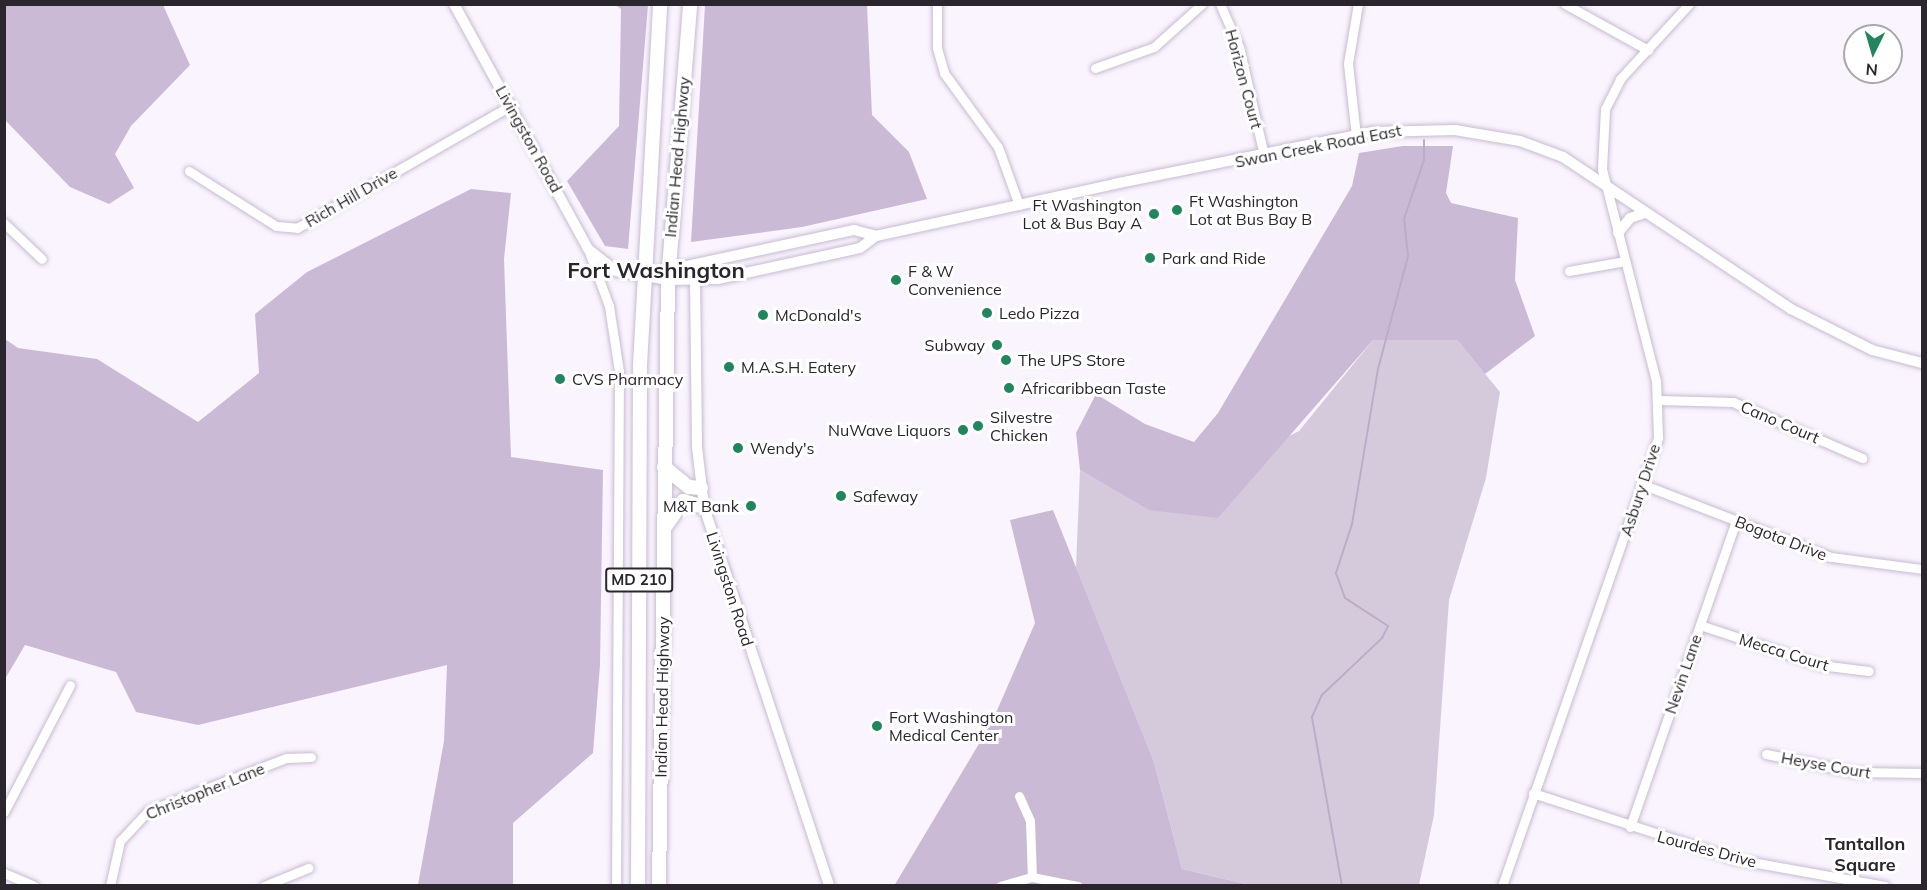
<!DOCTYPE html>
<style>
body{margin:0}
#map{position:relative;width:1927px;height:890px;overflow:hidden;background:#faf4fe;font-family:Mulish,sans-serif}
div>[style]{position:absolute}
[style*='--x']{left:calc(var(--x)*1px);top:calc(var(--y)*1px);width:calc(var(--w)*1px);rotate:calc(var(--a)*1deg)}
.green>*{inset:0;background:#d5cadc}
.forest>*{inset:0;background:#cbbad6}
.stream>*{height:2px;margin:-1px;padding:0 1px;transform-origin:1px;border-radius:1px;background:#bdacc8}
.roads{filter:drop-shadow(0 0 2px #c8bbd1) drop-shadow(0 0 2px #c8bbd1)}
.minor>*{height:9px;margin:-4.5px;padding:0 4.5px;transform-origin:4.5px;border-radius:4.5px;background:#fff}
.major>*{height:10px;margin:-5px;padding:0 5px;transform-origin:5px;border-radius:5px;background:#fff}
.highway>*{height:14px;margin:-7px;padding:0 7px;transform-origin:7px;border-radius:7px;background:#fff}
.dots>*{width:16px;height:16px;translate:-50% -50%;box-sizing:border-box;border:3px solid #fff;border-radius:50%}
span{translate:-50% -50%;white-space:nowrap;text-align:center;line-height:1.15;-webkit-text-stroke:6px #fff;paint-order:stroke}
.shield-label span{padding:2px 4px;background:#fff;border:2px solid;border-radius:4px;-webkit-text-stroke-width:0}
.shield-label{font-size:15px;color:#2b262e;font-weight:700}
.street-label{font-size:16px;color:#2b262e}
.poi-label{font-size:16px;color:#2b262e}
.left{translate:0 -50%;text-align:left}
.right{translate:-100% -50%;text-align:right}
.neighbourhood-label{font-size:18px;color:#2b262e;font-weight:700}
.district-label{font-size:22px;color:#2b262e;font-weight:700}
.frame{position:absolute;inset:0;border:6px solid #2b262e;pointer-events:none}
.north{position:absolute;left:1843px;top:24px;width:60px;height:60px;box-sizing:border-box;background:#fff;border:2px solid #aaa8ab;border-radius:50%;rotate:185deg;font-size:16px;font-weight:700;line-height:24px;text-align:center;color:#2b262e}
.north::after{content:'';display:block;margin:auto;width:21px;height:27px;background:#23855d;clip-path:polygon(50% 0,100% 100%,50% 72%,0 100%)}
</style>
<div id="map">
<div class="green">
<i style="clip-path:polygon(1373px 340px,1457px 340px,1500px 392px,1486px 478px,1449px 600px,1434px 815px,1419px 885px,1250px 885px,1182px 869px,1154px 762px,1076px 568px,1080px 470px,1148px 510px,1299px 431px)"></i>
</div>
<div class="forest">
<i style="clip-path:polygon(5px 4px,163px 5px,190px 65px,131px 126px,115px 154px,134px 188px,109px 204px,70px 187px,5px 120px)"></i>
<i style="clip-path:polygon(616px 5px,648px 5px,628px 249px,605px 246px,567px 181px,619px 126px,621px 9px)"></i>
<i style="clip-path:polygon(705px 5px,867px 5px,872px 115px,909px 152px,927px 199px,802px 227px,691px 242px)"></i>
<i style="clip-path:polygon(1403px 146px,1453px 146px,1446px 193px,1451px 203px,1518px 218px,1515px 280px,1535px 336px,1485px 374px,1457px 340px,1373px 340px,1218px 518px,1148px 510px,1080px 470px,1076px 433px,1096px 394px,1145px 424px,1194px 442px,1218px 413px,1352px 186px,1359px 153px)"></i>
<i style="clip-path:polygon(471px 189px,511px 193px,504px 259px,511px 457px,603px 470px,600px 665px,593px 753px,513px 823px,513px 885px,418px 885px,444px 741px,447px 665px,198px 725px,136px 712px,116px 672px,25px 645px,5px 679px,5px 339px,18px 348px,97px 359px,198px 422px,259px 373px,255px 314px,307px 272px)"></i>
<i style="clip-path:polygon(1053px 510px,1154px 762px,1182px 869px,1250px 885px,894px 886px,992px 722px,1035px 623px,1010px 520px)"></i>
</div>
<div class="stream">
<i style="--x:1342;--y:886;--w:172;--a:-100.1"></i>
<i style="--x:1312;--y:717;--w:24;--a:-66"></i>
<i style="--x:1322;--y:695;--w:83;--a:-43.5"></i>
<i style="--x:1382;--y:638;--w:13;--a:-63"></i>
<i style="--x:1388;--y:626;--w:51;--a:-146.9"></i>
<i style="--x:1345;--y:598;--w:27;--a:-110"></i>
<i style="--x:1336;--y:573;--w:52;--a:-71.9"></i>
<i style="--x:1352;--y:524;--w:157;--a:-80.5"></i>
<i style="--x:1378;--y:369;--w:117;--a:-75.1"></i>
<i style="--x:1408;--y:256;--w:37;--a:-96"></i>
<i style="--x:1404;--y:219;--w:62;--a:-71.3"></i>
<i style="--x:1424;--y:160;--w:20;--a:-90"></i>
</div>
<div class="roads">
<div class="minor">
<i style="--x:937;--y:4;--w:44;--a:90"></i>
<i style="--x:937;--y:48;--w:26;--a:74"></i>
<i style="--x:944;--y:73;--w:92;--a:53.9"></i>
<i style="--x:998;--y:147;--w:62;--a:70.1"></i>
<i style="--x:1220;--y:4;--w:47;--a:66.2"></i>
<i style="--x:1239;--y:47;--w:111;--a:77"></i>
<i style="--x:1565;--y:4;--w:95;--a:29"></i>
<i style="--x:1095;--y:68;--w:63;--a:-19.6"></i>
<i style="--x:1154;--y:47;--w:64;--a:-41.9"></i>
<i style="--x:1356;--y:136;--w:73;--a:-96.3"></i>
<i style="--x:1348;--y:63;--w:60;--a:-80.4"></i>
<i style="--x:189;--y:171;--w:103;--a:32.3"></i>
<i style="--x:276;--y:226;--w:21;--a:5"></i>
<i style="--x:297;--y:228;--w:248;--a:-29.8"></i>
<i style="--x:4;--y:223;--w:52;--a:43.5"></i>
<i style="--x:588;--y:249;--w:61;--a:69.8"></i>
<i style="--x:609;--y:306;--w:66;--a:81.3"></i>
<i style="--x:619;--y:371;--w:515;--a:90.33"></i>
<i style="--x:1569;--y:271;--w:57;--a:-10.1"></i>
<i style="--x:1659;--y:400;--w:74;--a:1.5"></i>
<i style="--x:1733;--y:402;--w:141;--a:23.5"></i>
<i style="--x:1644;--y:485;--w:200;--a:21.1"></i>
<i style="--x:1831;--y:557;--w:92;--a:7.5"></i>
<i style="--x:1700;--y:625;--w:126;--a:18.4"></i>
<i style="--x:1820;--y:665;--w:49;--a:7"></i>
<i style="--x:1766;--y:754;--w:91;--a:11.4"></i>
<i style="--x:1855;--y:772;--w:67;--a:0.9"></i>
<i style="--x:1533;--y:793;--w:213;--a:18.1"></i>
<i style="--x:1735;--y:859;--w:152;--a:10.2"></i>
<i style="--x:1019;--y:796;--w:27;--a:66"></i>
<i style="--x:1030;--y:821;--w:56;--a:88"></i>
<i style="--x:4;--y:812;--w:143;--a:-62.5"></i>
<i style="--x:1630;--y:827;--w:324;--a:-70.9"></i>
<i style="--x:4;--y:873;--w:33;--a:23"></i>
<i style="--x:110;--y:886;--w:46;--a:-77.5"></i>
<i style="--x:120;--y:841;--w:41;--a:-47"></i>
<i style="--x:148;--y:811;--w:148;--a:-21"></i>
<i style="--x:286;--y:758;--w:25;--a:-2"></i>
<i style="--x:264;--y:886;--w:48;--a:-22.2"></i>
<i style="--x:1000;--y:886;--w:33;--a:-16"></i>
<i style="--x:1032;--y:877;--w:47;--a:11.1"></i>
<i style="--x:1502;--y:886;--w:475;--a:-70.8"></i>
<i style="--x:1658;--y:437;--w:56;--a:-92"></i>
<i style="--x:1656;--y:381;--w:219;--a:-104.3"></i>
<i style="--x:1602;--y:169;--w:60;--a:-87.1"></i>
<i style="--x:1605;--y:109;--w:34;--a:-63"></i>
<i style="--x:1620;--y:79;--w:102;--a:-47.4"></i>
</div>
<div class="major">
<i style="--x:454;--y:4;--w:279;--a:61.3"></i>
<i style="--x:588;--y:249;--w:36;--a:38"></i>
<i style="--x:616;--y:271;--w:53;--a:9.8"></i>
<i style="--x:668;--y:280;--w:50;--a:-1.1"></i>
<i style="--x:718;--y:279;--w:145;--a:-12.3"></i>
<i style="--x:860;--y:248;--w:20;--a:-37"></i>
<i style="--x:876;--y:236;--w:244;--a:-12.3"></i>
<i style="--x:1114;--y:184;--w:264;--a:-11.4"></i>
<i style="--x:1373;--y:132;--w:82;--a:-1.4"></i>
<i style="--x:1455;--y:130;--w:66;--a:9.6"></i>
<i style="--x:1520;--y:141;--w:46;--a:20.4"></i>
<i style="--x:1563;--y:157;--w:274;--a:33.7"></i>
<i style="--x:1791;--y:309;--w:91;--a:26.8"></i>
<i style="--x:1872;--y:350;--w:52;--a:14.6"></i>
<i style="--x:1618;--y:233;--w:19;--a:-51"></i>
<i style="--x:1630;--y:218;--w:16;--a:-18"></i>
<i style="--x:645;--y:275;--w:214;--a:-12.2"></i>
<i style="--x:854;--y:230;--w:23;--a:15"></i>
<i style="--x:695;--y:280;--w:167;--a:89.3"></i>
<i style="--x:697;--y:447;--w:60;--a:83.3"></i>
<i style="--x:704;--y:507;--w:399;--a:71.7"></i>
</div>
<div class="highway">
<i style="--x:664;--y:467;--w:32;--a:39"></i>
<i style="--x:689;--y:487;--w:12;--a:5"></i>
<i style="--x:665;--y:527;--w:32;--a:-55"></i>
<i style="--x:683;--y:501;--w:22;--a:16"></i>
<i style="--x:638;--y:886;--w:521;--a:-89.78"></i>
<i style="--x:640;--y:365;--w:362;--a:-86.8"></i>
<i style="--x:659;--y:886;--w:606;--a:-89.15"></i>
<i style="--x:668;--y:280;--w:277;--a:-85.4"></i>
</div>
</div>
<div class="dots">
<i style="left:1177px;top:210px;background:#23855d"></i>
<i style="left:1154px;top:214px;background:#23855d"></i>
<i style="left:1150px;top:258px;background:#23855d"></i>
<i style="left:896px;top:280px;background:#23855d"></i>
<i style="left:987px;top:313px;background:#23855d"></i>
<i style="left:763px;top:315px;background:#23855d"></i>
<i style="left:997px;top:345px;background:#23855d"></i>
<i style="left:1006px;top:360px;background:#23855d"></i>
<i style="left:729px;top:367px;background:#23855d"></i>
<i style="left:560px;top:379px;background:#23855d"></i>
<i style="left:1009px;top:388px;background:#23855d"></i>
<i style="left:978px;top:426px;background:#23855d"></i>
<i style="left:963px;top:430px;background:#23855d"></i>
<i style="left:738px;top:448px;background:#23855d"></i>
<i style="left:841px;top:496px;background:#23855d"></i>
<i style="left:751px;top:506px;background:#23855d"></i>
<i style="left:877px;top:726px;background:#23855d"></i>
</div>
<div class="shield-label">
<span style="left:639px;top:580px">MD 210</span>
</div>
<div class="street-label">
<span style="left:1244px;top:79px;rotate:75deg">Horizon Court</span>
<span style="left:529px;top:139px;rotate:61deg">Livingston Road</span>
<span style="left:1318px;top:146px;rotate:-11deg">Swan Creek Road East</span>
<span style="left:677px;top:157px;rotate:-85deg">Indian Head Highway</span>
<span style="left:351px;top:197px;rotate:-30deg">Rich Hill Drive</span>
<span style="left:1780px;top:422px;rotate:23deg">Cano Court</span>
<span style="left:1640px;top:490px;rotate:-72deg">Asbury Drive</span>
<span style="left:1781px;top:538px;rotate:21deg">Bogota Drive</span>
<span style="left:730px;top:589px;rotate:72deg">Livingston Road</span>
<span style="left:1784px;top:652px;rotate:17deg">Mecca Court</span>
<span style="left:1683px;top:674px;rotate:-71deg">Nevin Lane</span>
<span style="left:662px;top:697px;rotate:-89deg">Indian Head Highway</span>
<span style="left:1826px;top:765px;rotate:10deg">Heyse Court</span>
<span style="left:205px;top:791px;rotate:-22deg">Christopher Lane</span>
<span style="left:1707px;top:849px;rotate:15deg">Lourdes Drive</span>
</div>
<div class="poi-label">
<span class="left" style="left:1189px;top:210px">Ft Washington<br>Lot at Bus Bay B</span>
<span class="right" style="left:1142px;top:214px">Ft Washington<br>Lot &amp; Bus Bay A</span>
<span class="left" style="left:1162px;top:258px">Park and Ride</span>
<span class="left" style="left:908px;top:280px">F &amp; W<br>Convenience</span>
<span class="left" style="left:999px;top:313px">Ledo Pizza</span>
<span class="left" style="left:775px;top:315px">McDonald's</span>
<span class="right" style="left:985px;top:345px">Subway</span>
<span class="left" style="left:1018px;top:360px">The UPS Store</span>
<span class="left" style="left:741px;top:367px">M.A.S.H. Eatery</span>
<span class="left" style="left:572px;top:379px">CVS Pharmacy</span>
<span class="left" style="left:1021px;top:388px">Africaribbean Taste</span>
<span class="left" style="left:990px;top:426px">Silvestre<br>Chicken</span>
<span class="right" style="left:951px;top:430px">NuWave Liquors</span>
<span class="left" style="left:750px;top:448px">Wendy's</span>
<span class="left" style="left:853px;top:496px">Safeway</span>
<span class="right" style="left:739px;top:506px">M&amp;T Bank</span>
<span class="left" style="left:889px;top:726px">Fort Washington<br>Medical Center</span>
</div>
<div class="neighbourhood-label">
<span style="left:1865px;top:855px">Tantallon<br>Square</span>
</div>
<div class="district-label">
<span style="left:656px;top:271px">Fort Washington</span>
</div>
<div class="frame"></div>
<div class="north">N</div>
</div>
